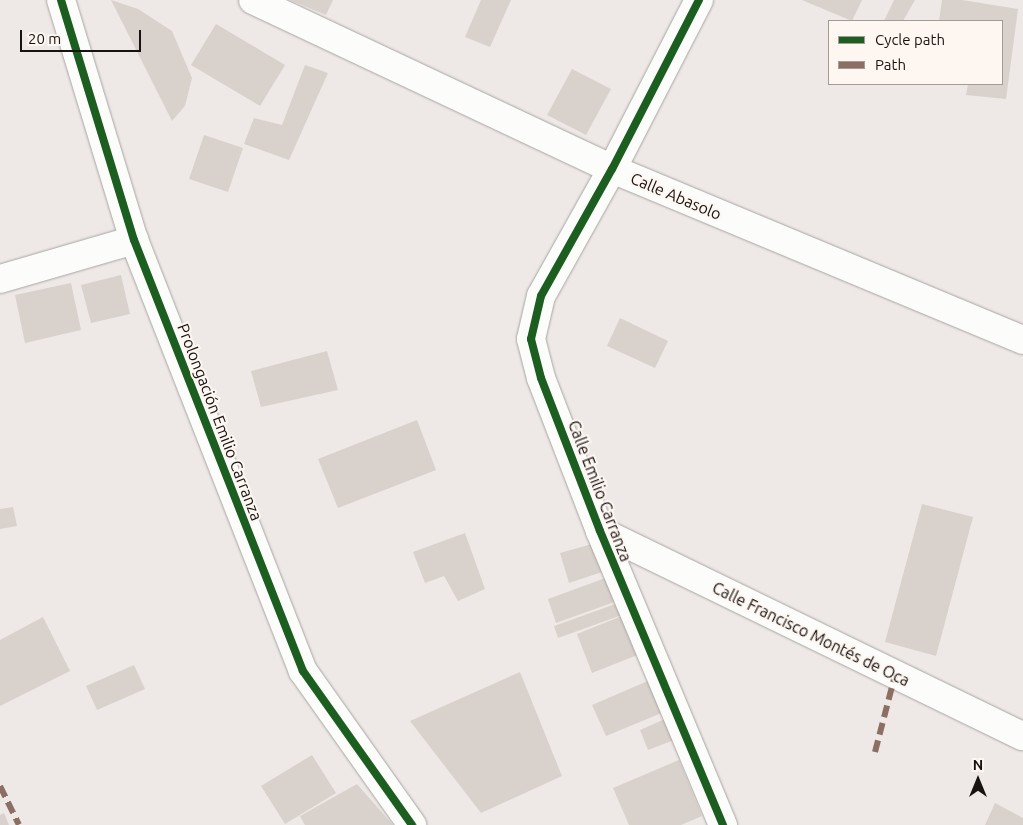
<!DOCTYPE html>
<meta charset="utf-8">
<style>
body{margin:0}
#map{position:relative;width:1023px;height:825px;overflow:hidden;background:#eee9e6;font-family:Ubuntu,sans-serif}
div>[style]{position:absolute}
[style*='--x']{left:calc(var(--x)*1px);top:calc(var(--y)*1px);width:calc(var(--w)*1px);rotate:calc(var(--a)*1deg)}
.building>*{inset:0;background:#d9d1cc}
.roads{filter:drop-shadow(0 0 1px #a8a5a2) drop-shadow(0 0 1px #a8a5a2)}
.minor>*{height:28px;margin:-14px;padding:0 14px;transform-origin:14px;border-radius:14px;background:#fcfcfb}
.quiet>*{height:6px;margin-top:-3px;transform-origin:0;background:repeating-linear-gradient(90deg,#8d6e63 0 12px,transparent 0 18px)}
.cycleway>*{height:8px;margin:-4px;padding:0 4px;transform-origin:4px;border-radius:4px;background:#1b5e20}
span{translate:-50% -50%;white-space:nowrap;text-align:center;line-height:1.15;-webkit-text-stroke:4px #fef6f1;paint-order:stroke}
.street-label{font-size:16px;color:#171311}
.legend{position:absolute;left:828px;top:20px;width:175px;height:65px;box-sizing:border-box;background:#fef6f1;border:1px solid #a29b97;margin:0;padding:6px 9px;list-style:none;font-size:15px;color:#171311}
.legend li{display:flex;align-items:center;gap:10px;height:25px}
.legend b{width:25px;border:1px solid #a29b97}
.north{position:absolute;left:953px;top:755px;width:50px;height:50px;-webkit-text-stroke:4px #fef6f1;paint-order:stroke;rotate:0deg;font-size:14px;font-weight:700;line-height:20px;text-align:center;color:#171311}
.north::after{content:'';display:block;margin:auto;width:18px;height:22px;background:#171311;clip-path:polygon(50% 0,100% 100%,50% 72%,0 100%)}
.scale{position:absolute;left:20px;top:30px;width:121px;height:22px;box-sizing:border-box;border:2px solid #171311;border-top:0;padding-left:6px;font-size:15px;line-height:18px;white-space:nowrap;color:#171311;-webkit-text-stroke:4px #fef6f1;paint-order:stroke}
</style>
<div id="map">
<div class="building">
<i style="clip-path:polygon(111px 0,138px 9px,172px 31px,192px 78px,185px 106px,172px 121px)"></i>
<i style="clip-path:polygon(290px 0,333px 0,326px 15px)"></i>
<i style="clip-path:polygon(481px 0,511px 0,490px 47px,465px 37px)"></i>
<i style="clip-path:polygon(802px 0,862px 0,852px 21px)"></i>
<i style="clip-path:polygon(894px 0,915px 0,903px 21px,884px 21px)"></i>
<i style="clip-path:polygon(942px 0,962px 0,1018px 9px,1006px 99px,966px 95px,968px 84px,1002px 84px,1002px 21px,939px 21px)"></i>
<i style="clip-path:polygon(216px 24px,285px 65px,260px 106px,191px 65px)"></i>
<i style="clip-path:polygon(305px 65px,328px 73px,289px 160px,244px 144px,254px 118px,282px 125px)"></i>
<i style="clip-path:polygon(572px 69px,611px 89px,586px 135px,547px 115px)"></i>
<i style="clip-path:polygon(204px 135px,243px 148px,228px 192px,189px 179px)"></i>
<i style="clip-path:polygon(121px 275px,130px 314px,91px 323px,81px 285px)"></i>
<i style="clip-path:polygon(71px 283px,81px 330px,25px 343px,15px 295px)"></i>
<i style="clip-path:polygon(620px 318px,668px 341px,655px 368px,607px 346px)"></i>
<i style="clip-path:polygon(327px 351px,338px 390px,261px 407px,251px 371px)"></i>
<i style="clip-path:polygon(417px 420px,436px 470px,338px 508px,318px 459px)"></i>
<i style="clip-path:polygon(922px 504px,973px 517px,936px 656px,885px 642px)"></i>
<i style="clip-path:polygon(13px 507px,17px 526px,0 529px,0 509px)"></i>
<i style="clip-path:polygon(465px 533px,485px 589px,458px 601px,444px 576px,425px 583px,413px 552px)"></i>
<i style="clip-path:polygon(599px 542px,608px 570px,569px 583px,560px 553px)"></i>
<i style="clip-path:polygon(611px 576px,620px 600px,556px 623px,548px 599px)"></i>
<i style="clip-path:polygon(618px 603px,622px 615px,558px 638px,554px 626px)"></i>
<i style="clip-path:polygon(629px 613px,645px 652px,592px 673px,577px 634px)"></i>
<i style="clip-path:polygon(43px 617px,70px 671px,0 706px,0 640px)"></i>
<i style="clip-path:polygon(134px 665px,145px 689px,97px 710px,86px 686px)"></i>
<i style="clip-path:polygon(520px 672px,562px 776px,481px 813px,410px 721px)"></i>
<i style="clip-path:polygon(650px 680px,664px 712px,606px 736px,592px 705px)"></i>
<i style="clip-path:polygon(665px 719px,674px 740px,648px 750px,640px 730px)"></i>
<i style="clip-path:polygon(312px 755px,336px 793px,285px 824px,261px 786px)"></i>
<i style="clip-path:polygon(679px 760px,702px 816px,681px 825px,629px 825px,613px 788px)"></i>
<i style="clip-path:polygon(357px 784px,393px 825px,305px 825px,300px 816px)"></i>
<i style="clip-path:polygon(995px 803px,1023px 818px,1023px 825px,985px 825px)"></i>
<i style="clip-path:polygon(4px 813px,9px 825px,0 825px,0 815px)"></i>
</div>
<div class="roads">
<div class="minor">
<i style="--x:61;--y:0;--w:251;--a:73.1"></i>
<i style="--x:134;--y:240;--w:463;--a:68.6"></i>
<i style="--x:303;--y:671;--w:189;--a:54.7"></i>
<i style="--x:253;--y:0;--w:397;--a:25.2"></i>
<i style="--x:612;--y:169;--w:445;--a:22.6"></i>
<i style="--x:699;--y:0;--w:190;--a:117.2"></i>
<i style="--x:612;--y:169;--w:145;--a:119.2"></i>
<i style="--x:541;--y:296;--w:44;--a:103.1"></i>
<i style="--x:531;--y:339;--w:40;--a:75.6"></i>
<i style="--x:541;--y:378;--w:164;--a:68.9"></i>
<i style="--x:600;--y:531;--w:319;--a:67.3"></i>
<i style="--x:0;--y:279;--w:140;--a:-16.2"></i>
<i style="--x:600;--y:531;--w:470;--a:25.9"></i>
</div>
</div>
<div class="quiet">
<i style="--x:875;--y:752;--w:80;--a:-75.4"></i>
<i style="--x:0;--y:786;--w:43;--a:64"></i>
</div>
<div class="cycleway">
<i style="--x:61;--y:0;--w:251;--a:73.1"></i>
<i style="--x:134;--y:240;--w:463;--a:68.6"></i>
<i style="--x:303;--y:671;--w:189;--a:54.7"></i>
<i style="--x:699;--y:0;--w:190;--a:117.2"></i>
<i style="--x:612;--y:169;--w:145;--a:119.2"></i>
<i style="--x:541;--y:296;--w:44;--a:103.1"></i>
<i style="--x:531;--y:339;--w:40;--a:75.6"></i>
<i style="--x:541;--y:378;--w:164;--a:68.9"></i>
<i style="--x:600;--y:531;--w:319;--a:67.3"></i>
</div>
<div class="street-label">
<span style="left:676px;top:196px;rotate:23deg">Calle Abasolo</span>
<span style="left:220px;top:422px;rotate:69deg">Prolongación Emilio Carranza</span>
<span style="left:600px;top:491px;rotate:69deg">Calle Emilio Carranza</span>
<span style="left:811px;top:634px;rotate:26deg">Calle Francisco Montés de Oca</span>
</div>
<ul class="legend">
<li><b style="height:6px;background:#1b5e20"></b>Cycle path</li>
<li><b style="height:6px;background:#8d6e63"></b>Path</li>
</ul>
<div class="north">N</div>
<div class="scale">20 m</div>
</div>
